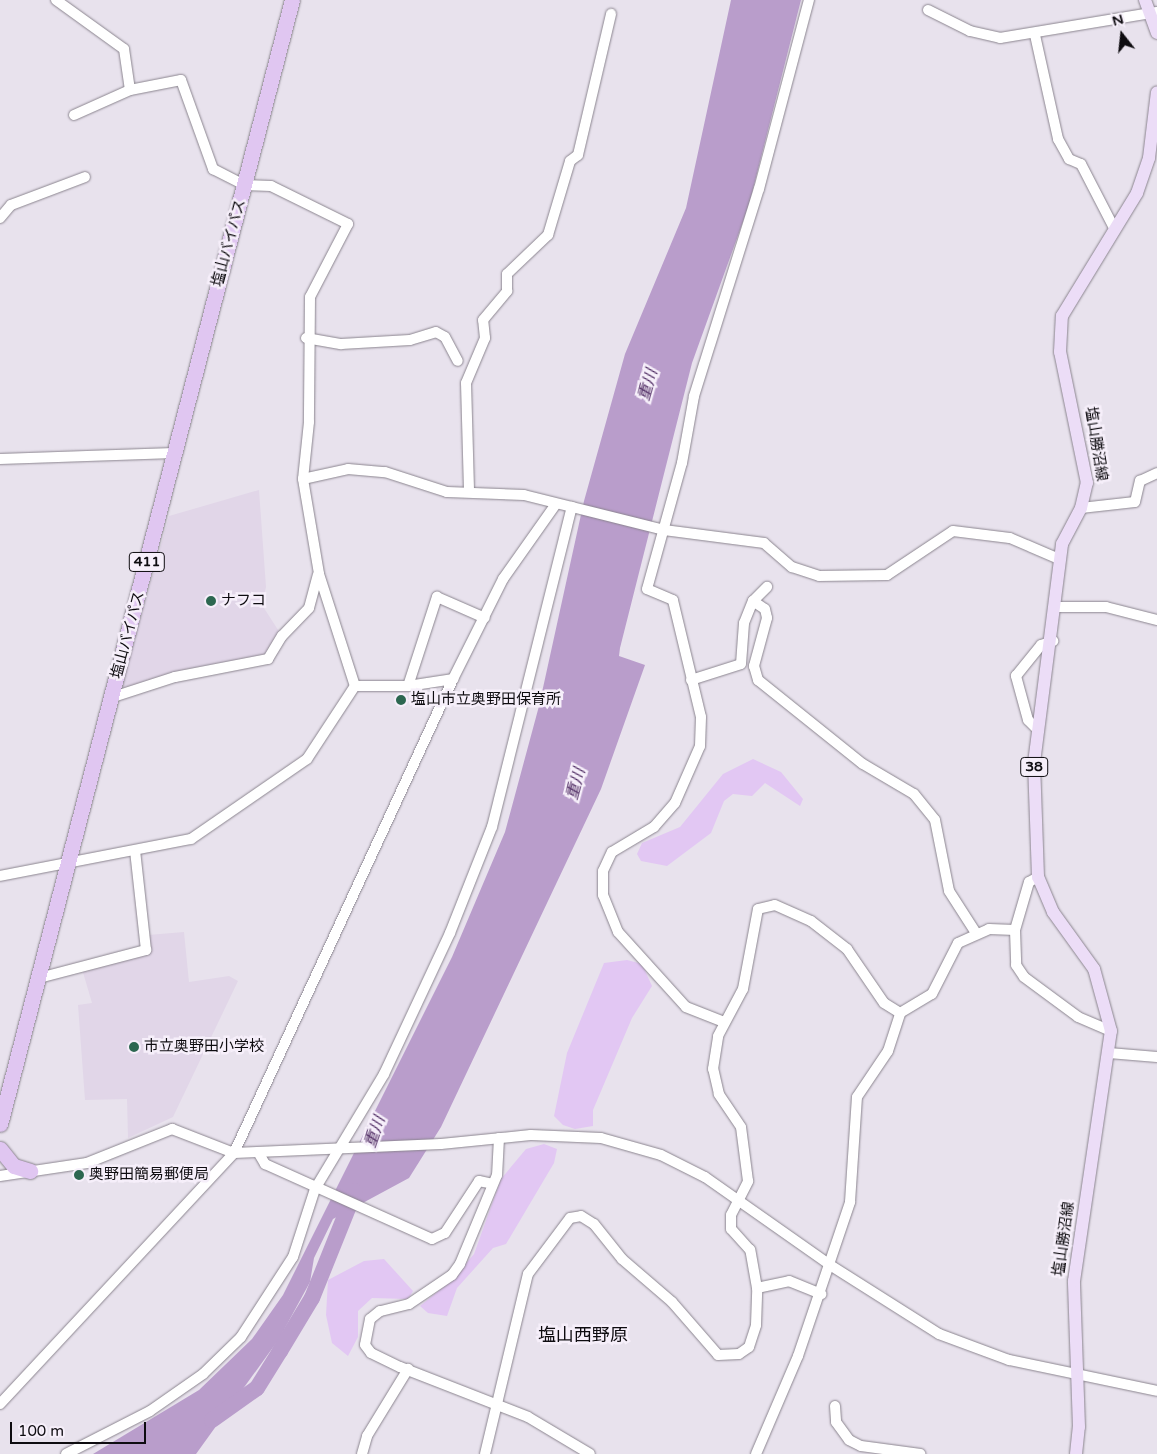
<!DOCTYPE html>
<meta charset="utf-8">
<style>
body{margin:0}
#map{position:relative;width:1157px;height:1454px;overflow:hidden;background:#e8e2ed;font-family:"Varela Round","Noto Sans JP",sans-serif}
div>[style]{position:absolute}
[style*='--x']{left:calc(var(--x)*1px);top:calc(var(--y)*1px);width:calc(var(--w)*1px);rotate:calc(var(--a)*1deg)}
.built>*{inset:0;background:#e1d6e8}
.green>*{inset:0;background:#e2c7f3}
.water>*{inset:0;background:#b99dcb}
.river>*{height:16px;margin:-8px;padding:0 8px;transform-origin:8px;border-radius:8px;background:#b99dcb}
.roads{filter:drop-shadow(0 0 1px #8b858f) drop-shadow(0 0 1px #8b858f)}
.minor>*{height:10px;margin:-5px;padding:0 5px;transform-origin:5px;border-radius:5px;background:#fff}
.major>*{height:12px;margin:-6px;padding:0 6px;transform-origin:6px;border-radius:6px;background:#ecddf7}
.highway>*{height:15px;margin:-7.5px;padding:0 7.5px;transform-origin:7.5px;border-radius:7.5px;background:#e0c6f1}
.dots>*{width:14px;height:14px;translate:-50% -50%;box-sizing:border-box;border:2px solid #f6effa;border-radius:50%}
span{translate:-50% -50%;white-space:nowrap;text-align:center;line-height:1.15;-webkit-text-stroke:5px #f6effa;paint-order:stroke}
.shield-label span{padding:1px 4px;background:#f6effa;border:1px solid;border-radius:4px;-webkit-text-stroke-width:0}
.shield-label{font-size:14px;color:#0e0c10;font-weight:700}
.street-label{font-size:15px;color:#0e0c10}
.poi-label{font-size:15px;color:#0e0c10}
.left{translate:0 -50%;text-align:left}
.water-label{font-size:16px;color:#4c2860;font-style:italic}
.quarter-label{font-size:18px;color:#0e0c10}
.north{position:absolute;left:1097px;top:10px;width:50px;height:50px;-webkit-text-stroke:4px #f6effa;paint-order:stroke;rotate:344deg;font-size:14px;font-weight:700;line-height:20px;text-align:center;color:#0e0c10}
.north::after{content:'';display:block;margin:auto;width:18px;height:22px;background:#0e0c10;clip-path:polygon(50% 0,100% 100%,50% 72%,0 100%)}
.scale{position:absolute;left:10px;top:1422px;width:136px;height:22px;box-sizing:border-box;border:2px solid #0e0c10;border-top:0;padding-left:6px;font-size:15px;line-height:18px;white-space:nowrap;color:#0e0c10;-webkit-text-stroke:4px #f6effa;paint-order:stroke}
</style>
<div id="map">
<div class="built">
<i style="clip-path:polygon(259px 490px,266px 587px,262px 605px,282px 636px,268px 659px,121px 688px,169px 516px)"></i>
<i style="clip-path:polygon(184px 932px,189px 982px,229px 976px,238px 981px,173px 1117px,128px 1138px,127px 1099px,85px 1100px,78px 1005px,92px 1003px,82px 969px,149px 952px,148px 935px)"></i>
</div>
<div class="green">
<i style="clip-path:polygon(753px 759px,781px 772px,803px 799px,800px 806px,765px 783px,752px 796px,733px 794px,724px 801px,711px 833px,667px 866px,641px 861px,637px 854px,642px 843px,680px 827px,723px 774px)"></i>
<i style="clip-path:polygon(627px 960px,642px 964px,652px 986px,632px 1018px,593px 1110px,593px 1126px,575px 1129px,563px 1125px,554px 1116px,567px 1053px,604px 963px)"></i>
<i style="clip-path:polygon(544px 1144px,557px 1149px,554px 1163px,506px 1244px,493px 1248px,457px 1288px,447px 1316px,428px 1313px,420px 1306px,452px 1280px,474px 1254px,501px 1179px,526px 1149px)"></i>
<i style="clip-path:polygon(384px 1259px,413px 1291px,408px 1299px,372px 1298px,358px 1311px,358px 1337px,348px 1356px,332px 1343px,326px 1315px,328px 1280px,364px 1261px)"></i>
</div>
<div class="water">
<i style="clip-path:polygon(731px 0,801px 0,749px 205px,692px 363px,620px 648px,619px 656px,645px 665px,601px 789px,441px 1127px,409px 1178px,333px 1219px,314px 1258px,310px 1282px,279px 1339px,196px 1454px,93px 1454px,199px 1390px,252px 1339px,283px 1295px,452px 957px,505px 832px,539px 706px,584px 501px,625px 354px,686px 208px)"></i>
</div>
<div class="river">
<i style="--x:212;--y:1420;--w:55;--a:-35.4"></i>
<i style="--x:257;--y:1388;--w:44;--a:-58.1"></i>
<i style="--x:280;--y:1351;--w:62;--a:-58.9"></i>
<i style="--x:312;--y:1298;--w:115;--a:-68.1"></i>
</div>
<div class="roads">
<div class="minor">
<i style="--x:56;--y:0;--w:84;--a:35.8"></i>
<i style="--x:124;--y:49;--w:41;--a:81.7"></i>
<i style="--x:928;--y:10;--w:47;--a:26.6"></i>
<i style="--x:970;--y:31;--w:31;--a:13"></i>
<i style="--x:1000;--y:38;--w:159;--a:-9.4"></i>
<i style="--x:1035;--y:35;--w:107;--a:77.5"></i>
<i style="--x:1058;--y:139;--w:23;--a:61"></i>
<i style="--x:1069;--y:159;--w:13;--a:23"></i>
<i style="--x:1081;--y:164;--w:74;--a:62.7"></i>
<i style="--x:74;--y:115;--w:61;--a:-24.1"></i>
<i style="--x:130;--y:90;--w:52;--a:-11.1"></i>
<i style="--x:181;--y:80;--w:95;--a:70.2"></i>
<i style="--x:213;--y:169;--w:35;--a:27"></i>
<i style="--x:244;--y:185;--w:27;--a:2"></i>
<i style="--x:271;--y:186;--w:86;--a:26.3"></i>
<i style="--x:348;--y:224;--w:82;--a:117.5"></i>
<i style="--x:310;--y:297;--w:125;--a:90.5"></i>
<i style="--x:309;--y:422;--w:57;--a:96"></i>
<i style="--x:303;--y:479;--w:96;--a:80.4"></i>
<i style="--x:319;--y:574;--w:118;--a:72.2"></i>
<i style="--x:0;--y:218;--w:17;--a:-50"></i>
<i style="--x:11;--y:205;--w:79;--a:-20.7"></i>
<i style="--x:306;--y:338;--w:36;--a:10"></i>
<i style="--x:341;--y:344;--w:69;--a:-3.3"></i>
<i style="--x:410;--y:340;--w:27;--a:-17"></i>
<i style="--x:436;--y:332;--w:10;--a:29"></i>
<i style="--x:445;--y:337;--w:27;--a:62"></i>
<i style="--x:0;--y:459;--w:174;--a:-2"></i>
<i style="--x:303;--y:479;--w:46;--a:-12.5"></i>
<i style="--x:348;--y:469;--w:37;--a:5"></i>
<i style="--x:385;--y:472;--w:65;--a:17.9"></i>
<i style="--x:447;--y:492;--w:77;--a:2.2"></i>
<i style="--x:524;--y:495;--w:144;--a:14"></i>
<i style="--x:664;--y:530;--w:101;--a:7.4"></i>
<i style="--x:764;--y:543;--w:37;--a:41"></i>
<i style="--x:792;--y:567;--w:28;--a:18"></i>
<i style="--x:819;--y:576;--w:68;--a:-0.8"></i>
<i style="--x:887;--y:575;--w:79;--a:-33.7"></i>
<i style="--x:953;--y:531;--w:57;--a:7"></i>
<i style="--x:1010;--y:538;--w:53;--a:23.2"></i>
<i style="--x:469;--y:490;--w:107;--a:-91.6"></i>
<i style="--x:466;--y:383;--w:49;--a:-67.1"></i>
<i style="--x:485;--y:338;--w:18;--a:-96"></i>
<i style="--x:483;--y:320;--w:38;--a:-50"></i>
<i style="--x:507;--y:291;--w:17;--a:-90"></i>
<i style="--x:507;--y:274;--w:57;--a:-43.6"></i>
<i style="--x:548;--y:235;--w:77;--a:-73.4"></i>
<i style="--x:570;--y:161;--w:10;--a:-37"></i>
<i style="--x:578;--y:155;--w:145;--a:-76.8"></i>
<i style="--x:1081;--y:508;--w:54;--a:-6.3"></i>
<i style="--x:1135;--y:502;--w:22;--a:-77"></i>
<i style="--x:1140;--y:481;--w:19;--a:-25"></i>
<i style="--x:753;--y:601;--w:14;--a:34"></i>
<i style="--x:765;--y:609;--w:9;--a:77"></i>
<i style="--x:767;--y:618;--w:50;--a:105.2"></i>
<i style="--x:754;--y:666;--w:15;--a:74"></i>
<i style="--x:758;--y:680;--w:134;--a:38.7"></i>
<i style="--x:863;--y:764;--w:59;--a:30.5"></i>
<i style="--x:914;--y:794;--w:33;--a:51"></i>
<i style="--x:935;--y:820;--w:72;--a:78.8"></i>
<i style="--x:949;--y:891;--w:50;--a:57.3"></i>
<i style="--x:1057;--y:607;--w:49;--a:0"></i>
<i style="--x:1106;--y:607;--w:53;--a:14.3"></i>
<i style="--x:691;--y:680;--w:52;--a:-17.7"></i>
<i style="--x:741;--y:664;--w:41;--a:-85.8"></i>
<i style="--x:744;--y:623;--w:24;--a:-68"></i>
<i style="--x:753;--y:601;--w:20;--a:-45"></i>
<i style="--x:355;--y:686;--w:53;--a:0"></i>
<i style="--x:408;--y:686;--w:46;--a:-8.8"></i>
<i style="--x:408;--y:686;--w:94;--a:-72"></i>
<i style="--x:437;--y:597;--w:52;--a:23.6"></i>
<i style="--x:110;--y:698;--w:68;--a:-17.9"></i>
<i style="--x:175;--y:677;--w:95;--a:-11"></i>
<i style="--x:268;--y:659;--w:27;--a:-59"></i>
<i style="--x:282;--y:636;--w:39;--a:-46"></i>
<i style="--x:309;--y:608;--w:34;--a:-75"></i>
<i style="--x:1036;--y:728;--w:11;--a:-135"></i>
<i style="--x:1028;--y:720;--w:46;--a:-105.3"></i>
<i style="--x:1016;--y:676;--w:40;--a:-51"></i>
<i style="--x:1041;--y:645;--w:13;--a:-18"></i>
<i style="--x:0;--y:876;--w:195;--a:-11"></i>
<i style="--x:191;--y:839;--w:141;--a:-34.6"></i>
<i style="--x:307;--y:759;--w:87;--a:-56.7"></i>
<i style="--x:1038;--y:877;--w:10;--a:151"></i>
<i style="--x:1029;--y:882;--w:50;--a:106.3"></i>
<i style="--x:1015;--y:930;--w:35;--a:88"></i>
<i style="--x:1016;--y:965;--w:14;--a:56"></i>
<i style="--x:1024;--y:977;--w:67;--a:36.5"></i>
<i style="--x:1078;--y:1017;--w:36;--a:23"></i>
<i style="--x:39;--y:978;--w:111;--a:-14.7"></i>
<i style="--x:146;--y:950;--w:100;--a:-96.3"></i>
<i style="--x:724;--y:1022;--w:41;--a:-158.5"></i>
<i style="--x:686;--y:1007;--w:101;--a:-132.2"></i>
<i style="--x:618;--y:932;--w:40;--a:-112"></i>
<i style="--x:603;--y:895;--w:24;--a:-90"></i>
<i style="--x:603;--y:871;--w:21;--a:-65"></i>
<i style="--x:612;--y:852;--w:49;--a:-30.8"></i>
<i style="--x:654;--y:827;--w:32;--a:-49"></i>
<i style="--x:675;--y:803;--w:62;--a:-66.3"></i>
<i style="--x:700;--y:746;--w:29;--a:-88"></i>
<i style="--x:701;--y:717;--w:120;--a:-103.5"></i>
<i style="--x:673;--y:600;--w:28;--a:-157"></i>
<i style="--x:647;--y:589;--w:131;--a:-74.5"></i>
<i style="--x:682;--y:463;--w:68;--a:-79.8"></i>
<i style="--x:694;--y:396;--w:217;--a:-72.6"></i>
<i style="--x:759;--y:189;--w:196;--a:-75.2"></i>
<i style="--x:1109;--y:1053;--w:48;--a:4.8"></i>
<i style="--x:499;--y:1138;--w:37;--a:93"></i>
<i style="--x:497;--y:1175;--w:96;--a:112.6"></i>
<i style="--x:460;--y:1264;--w:14;--a:126"></i>
<i style="--x:452;--y:1275;--w:52;--a:146"></i>
<i style="--x:409;--y:1304;--w:30;--a:166"></i>
<i style="--x:380;--y:1311;--w:13;--a:141"></i>
<i style="--x:370;--y:1319;--w:26;--a:101"></i>
<i style="--x:365;--y:1345;--w:10;--a:53"></i>
<i style="--x:371;--y:1353;--w:32;--a:26"></i>
<i style="--x:400;--y:1367;--w:137;--a:21.3"></i>
<i style="--x:528;--y:1417;--w:72;--a:30.8"></i>
<i style="--x:258;--y:1152;--w:14;--a:60"></i>
<i style="--x:265;--y:1164;--w:183;--a:24.2"></i>
<i style="--x:432;--y:1239;--w:14;--a:-25"></i>
<i style="--x:445;--y:1233;--w:62;--a:-56.8"></i>
<i style="--x:479;--y:1181;--w:14;--a:12"></i>
<i style="--x:0;--y:1176;--w:88;--a:-8.5"></i>
<i style="--x:87;--y:1163;--w:92;--a:-21.8"></i>
<i style="--x:172;--y:1129;--w:66;--a:21.2"></i>
<i style="--x:234;--y:1153;--w:207;--a:-2.5"></i>
<i style="--x:441;--y:1144;--w:90;--a:-5.7"></i>
<i style="--x:531;--y:1135;--w:70;--a:2.5"></i>
<i style="--x:601;--y:1138;--w:62;--a:15.8"></i>
<i style="--x:661;--y:1155;--w:49;--a:26.6"></i>
<i style="--x:705;--y:1177;--w:153;--a:35.1"></i>
<i style="--x:830;--y:1265;--w:129;--a:32.3"></i>
<i style="--x:939;--y:1334;--w:75;--a:20.4"></i>
<i style="--x:1009;--y:1360;--w:151;--a:11.8"></i>
<i style="--x:757;--y:1288;--w:39;--a:-100"></i>
<i style="--x:750;--y:1250;--w:28;--a:-132"></i>
<i style="--x:731;--y:1229;--w:14;--a:-90"></i>
<i style="--x:731;--y:1215;--w:38;--a:-63"></i>
<i style="--x:748;--y:1181;--w:54;--a:-97.4"></i>
<i style="--x:741;--y:1127;--w:40;--a:-124"></i>
<i style="--x:719;--y:1094;--w:26;--a:-103"></i>
<i style="--x:713;--y:1069;--w:33;--a:-81"></i>
<i style="--x:718;--y:1036;--w:53;--a:-62"></i>
<i style="--x:743;--y:989;--w:81;--a:-79.4"></i>
<i style="--x:758;--y:909;--w:17;--a:-13"></i>
<i style="--x:775;--y:905;--w:39;--a:24"></i>
<i style="--x:811;--y:921;--w:46;--a:37.9"></i>
<i style="--x:847;--y:949;--w:65;--a:55.6"></i>
<i style="--x:884;--y:1003;--w:19;--a:32"></i>
<i style="--x:0;--y:1404;--w:343;--a:-47"></i>
<i style="--x:234;--y:1153;--w:522;--a:-65.2"></i>
<i style="--x:453;--y:679;--w:112;--a:-63.4"></i>
<i style="--x:503;--y:579;--w:92;--a:-54.8"></i>
<i style="--x:835;--y:1406;--w:16;--a:86"></i>
<i style="--x:836;--y:1422;--w:22;--a:54"></i>
<i style="--x:849;--y:1440;--w:13;--a:27"></i>
<i style="--x:861;--y:1446;--w:60;--a:7.7"></i>
<i style="--x:66;--y:1454;--w:94;--a:-27.1"></i>
<i style="--x:150;--y:1411;--w:65;--a:-34.9"></i>
<i style="--x:203;--y:1374;--w:53;--a:-44.2"></i>
<i style="--x:241;--y:1337;--w:95;--a:-57"></i>
<i style="--x:293;--y:1257;--w:71;--a:-72.1"></i>
<i style="--x:315;--y:1189;--w:134;--a:-59"></i>
<i style="--x:384;--y:1074;--w:156;--a:-64.9"></i>
<i style="--x:450;--y:933;--w:114;--a:-68.4"></i>
<i style="--x:492;--y:827;--w:330;--a:-76"></i>
<i style="--x:362;--y:1454;--w:19;--a:-74"></i>
<i style="--x:367;--y:1436;--w:79;--a:-58.5"></i>
<i style="--x:485;--y:1454;--w:185;--a:-76.6"></i>
<i style="--x:528;--y:1274;--w:70;--a:-53.1"></i>
<i style="--x:570;--y:1218;--w:11;--a:-10"></i>
<i style="--x:581;--y:1216;--w:15;--a:32"></i>
<i style="--x:594;--y:1224;--w:45;--a:51.3"></i>
<i style="--x:622;--y:1259;--w:66;--a:40.7"></i>
<i style="--x:672;--y:1302;--w:70;--a:49"></i>
<i style="--x:718;--y:1355;--w:21;--a:-3"></i>
<i style="--x:739;--y:1354;--w:12;--a:-35"></i>
<i style="--x:749;--y:1347;--w:23;--a:-72"></i>
<i style="--x:756;--y:1325;--w:37;--a:-88"></i>
<i style="--x:757;--y:1288;--w:33;--a:-12"></i>
<i style="--x:789;--y:1281;--w:35;--a:22"></i>
<i style="--x:756;--y:1454;--w:107;--a:-66.8"></i>
<i style="--x:798;--y:1356;--w:163;--a:-71.3"></i>
<i style="--x:850;--y:1202;--w:105;--a:-86.2"></i>
<i style="--x:857;--y:1097;--w:55;--a:-56"></i>
<i style="--x:888;--y:1051;--w:40;--a:-72"></i>
<i style="--x:900;--y:1013;--w:37;--a:-31"></i>
<i style="--x:932;--y:994;--w:57;--a:-63"></i>
<i style="--x:958;--y:943;--w:34;--a:-24"></i>
<i style="--x:989;--y:929;--w:26;--a:2"></i>
</div>
<div class="major">
<i style="--x:1145;--y:0;--w:35;--a:70"></i>
<i style="--x:1076;--y:1454;--w:27;--a:-84"></i>
<i style="--x:1079;--y:1427;--w:146;--a:-92"></i>
<i style="--x:1074;--y:1281;--w:253;--a:-81.6"></i>
<i style="--x:1111;--y:1031;--w:64;--a:-105.3"></i>
<i style="--x:1094;--y:969;--w:70;--a:-125.7"></i>
<i style="--x:1053;--y:912;--w:38;--a:-113"></i>
<i style="--x:1038;--y:877;--w:114;--a:-92"></i>
<i style="--x:1034;--y:763;--w:221;--a:-82.7"></i>
<i style="--x:1062;--y:544;--w:41;--a:-62.2"></i>
<i style="--x:1081;--y:508;--w:26;--a:-77"></i>
<i style="--x:1087;--y:483;--w:134;--a:-101.6"></i>
<i style="--x:1060;--y:352;--w:36;--a:-87"></i>
<i style="--x:1062;--y:316;--w:144;--a:-58.6"></i>
<i style="--x:1137;--y:193;--w:37;--a:-71"></i>
<i style="--x:1149;--y:158;--w:66;--a:-83.1"></i>
</div>
<div class="highway">
<i style="--x:0;--y:1124;--w:1161;--a:-75.44"></i>
<i style="--x:0;--y:1149;--w:22;--a:51"></i>
<i style="--x:14;--y:1166;--w:17;--a:17"></i>
</div>
</div>
<div class="dots">
<i style="left:211px;top:601px;background:#2c6750"></i>
<i style="left:401px;top:700px;background:#2c6750"></i>
<i style="left:134px;top:1047px;background:#2c6750"></i>
<i style="left:79px;top:1175px;background:#2c6750"></i>
</div>
<div class="shield-label">
<span style="left:147px;top:562px">411</span>
<span style="left:1034px;top:767px">38</span>
</div>
<div class="street-label">
<span style="left:229px;top:243px;rotate:-75deg">塩山バイパス</span>
<span style="left:1096px;top:444px;rotate:81deg">塩山勝沼線</span>
<span style="left:128px;top:635px;rotate:-75deg">塩山バイパス</span>
<span style="left:1064px;top:1239px;rotate:-82deg">塩山勝沼線</span>
</div>
<div class="poi-label">
<span class="left" style="left:221px;top:601px">ナフコ</span>
<span class="left" style="left:411px;top:700px">塩山市立奥野田保育所</span>
<span class="left" style="left:144px;top:1047px">市立奥野田小学校</span>
<span class="left" style="left:89px;top:1175px">奥野田簡易郵便局</span>
</div>
<div class="water-label">
<span style="left:648px;top:385px;rotate:-74deg">重川</span>
<span style="left:576px;top:784px;rotate:-75deg">重川</span>
<span style="left:375px;top:1132px;rotate:-71deg">重川</span>
</div>
<div class="quarter-label">
<span style="left:583px;top:1335px">塩山西野原</span>
</div>
<div class="north">N</div>
<div class="scale">100 m</div>
</div>
